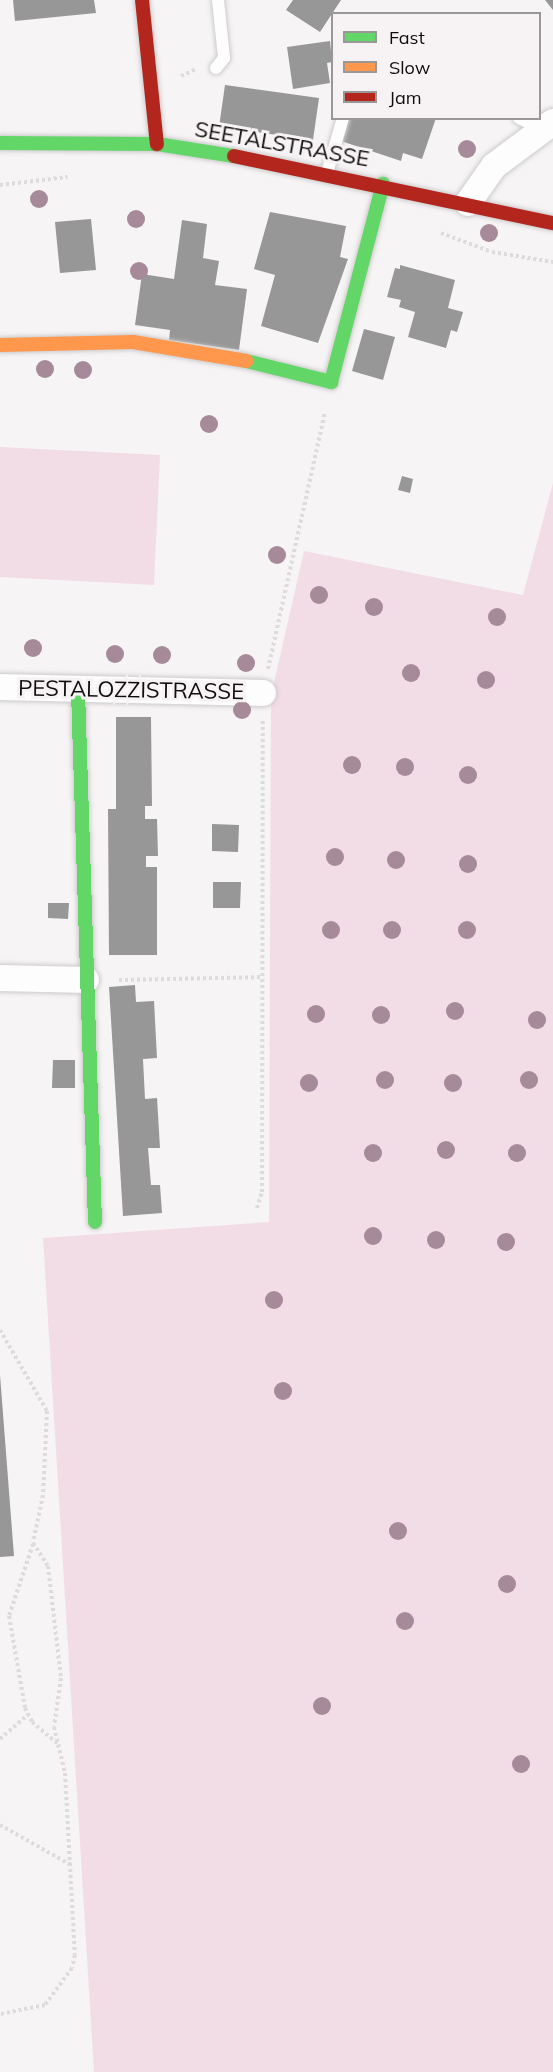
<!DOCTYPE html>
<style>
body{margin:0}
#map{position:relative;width:553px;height:2072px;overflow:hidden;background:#f6f4f5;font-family:Mulish,sans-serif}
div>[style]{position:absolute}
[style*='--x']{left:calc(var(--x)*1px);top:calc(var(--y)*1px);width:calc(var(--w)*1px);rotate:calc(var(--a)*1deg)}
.green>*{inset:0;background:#f2dde6}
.building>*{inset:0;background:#989798}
.path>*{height:4px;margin-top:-2px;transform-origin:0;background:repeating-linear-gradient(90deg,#dcdcdc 0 3px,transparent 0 6px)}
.roads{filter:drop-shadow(0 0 2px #cdcbcc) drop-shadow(0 0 2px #cdcbcc)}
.lane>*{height:12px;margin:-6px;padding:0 6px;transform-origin:6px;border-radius:6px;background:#fefdfe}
.street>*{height:26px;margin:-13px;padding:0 13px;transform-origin:13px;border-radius:13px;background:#fefdfe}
.fast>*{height:14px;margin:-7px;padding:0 7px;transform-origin:7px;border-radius:7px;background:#63d668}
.slow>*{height:14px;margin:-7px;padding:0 7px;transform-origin:7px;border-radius:7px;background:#ff974d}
.jam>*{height:14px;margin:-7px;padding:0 7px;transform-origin:7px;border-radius:7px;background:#b3261e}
.trees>*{width:18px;height:18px;margin:-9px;border-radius:50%;background:#a78a99}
span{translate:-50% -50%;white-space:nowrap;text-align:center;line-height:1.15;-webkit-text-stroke:6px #f7f3f4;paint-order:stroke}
.street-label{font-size:22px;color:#0f0e0f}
.legend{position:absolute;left:331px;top:12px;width:210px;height:108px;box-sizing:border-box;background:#f7f3f4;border:2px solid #9a9798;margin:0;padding:8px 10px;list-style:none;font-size:18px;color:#0f0e0f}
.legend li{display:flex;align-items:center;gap:12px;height:30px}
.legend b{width:30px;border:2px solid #9a9798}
</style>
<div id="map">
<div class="green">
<i style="clip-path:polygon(0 447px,160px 455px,154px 585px,0 577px)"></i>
<i style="clip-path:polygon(553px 483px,553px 2072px,94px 2072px,43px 1238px,269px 1222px,271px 696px,304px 551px,523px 595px)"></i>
</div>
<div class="building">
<i style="clip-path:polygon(13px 0,94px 0,96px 13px,15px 21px)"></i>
<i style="clip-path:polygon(293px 0,341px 0,320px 32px,286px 10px)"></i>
<i style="clip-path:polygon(545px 0,553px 0,553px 10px)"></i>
<i style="clip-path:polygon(330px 41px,332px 62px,327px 63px,330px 83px,293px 89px,287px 47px)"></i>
<i style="clip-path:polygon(225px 85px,319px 98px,313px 140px,219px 127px)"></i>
<i style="clip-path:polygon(348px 118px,436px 118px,422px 159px,403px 153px,401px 161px,341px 141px)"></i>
<i style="clip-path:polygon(270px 212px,346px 226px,340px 257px,348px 259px,318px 343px,261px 326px,275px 275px,254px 269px)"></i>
<i style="clip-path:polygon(91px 219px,96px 270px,60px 273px,55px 222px)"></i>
<i style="clip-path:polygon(182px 220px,207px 224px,203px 258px,219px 261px,215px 285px,247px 289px,239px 350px,169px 340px,170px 330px,135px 325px,142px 274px,174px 279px)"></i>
<i style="clip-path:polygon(400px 265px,455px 280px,448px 308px,463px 312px,457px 332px,451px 330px,446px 348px,408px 337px,415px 312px,399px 307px,401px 300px,387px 297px,395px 268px,400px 269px)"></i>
<i style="clip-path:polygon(364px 329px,395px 337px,383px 380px,352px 371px)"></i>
<i style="clip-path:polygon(402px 476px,413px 479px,410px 493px,398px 490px)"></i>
<i style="clip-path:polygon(116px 717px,151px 717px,152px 806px,145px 806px,145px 819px,157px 819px,158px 856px,146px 856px,146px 867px,157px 867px,157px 955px,109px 955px,108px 809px,116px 809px)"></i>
<i style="clip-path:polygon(212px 824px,239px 825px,238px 852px,212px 851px)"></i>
<i style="clip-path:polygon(213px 882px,241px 882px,240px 908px,213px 908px)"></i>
<i style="clip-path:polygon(48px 903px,69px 903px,68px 919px,48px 918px)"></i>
<i style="clip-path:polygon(135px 985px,136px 1002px,154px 1001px,157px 1058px,143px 1059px,145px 1099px,157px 1098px,160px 1148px,148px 1148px,151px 1185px,160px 1185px,162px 1213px,123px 1216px,109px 987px)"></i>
<i style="clip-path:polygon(53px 1060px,75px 1060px,75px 1088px,52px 1088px)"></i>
<i style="clip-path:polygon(0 1375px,14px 1556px,0 1557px)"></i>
</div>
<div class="path">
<i style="--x:181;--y:76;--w:17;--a:-25"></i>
<i style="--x:0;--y:185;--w:68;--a:-6.7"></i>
<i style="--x:441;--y:233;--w:54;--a:20.4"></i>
<i style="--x:492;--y:252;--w:62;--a:9.3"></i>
<i style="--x:268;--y:669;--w:263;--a:-77.5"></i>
<i style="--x:119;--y:980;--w:143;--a:-1.2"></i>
<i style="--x:257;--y:1208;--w:17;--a:-73"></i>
<i style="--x:262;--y:1192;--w:471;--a:-89.9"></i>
<i style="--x:0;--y:1330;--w:94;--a:59.9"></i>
<i style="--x:47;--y:1411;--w:84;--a:92.7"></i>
<i style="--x:43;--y:1495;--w:49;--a:101.8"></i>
<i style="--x:33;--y:1543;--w:27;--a:57"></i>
<i style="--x:48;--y:1566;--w:113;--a:83.4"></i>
<i style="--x:61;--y:1678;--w:49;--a:98.1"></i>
<i style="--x:54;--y:1727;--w:47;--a:76.6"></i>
<i style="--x:65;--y:1773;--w:182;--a:86.9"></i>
<i style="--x:75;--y:1955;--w:13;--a:103"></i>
<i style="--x:72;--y:1968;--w:46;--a:126.1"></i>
<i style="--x:45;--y:2005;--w:46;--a:168.7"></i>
<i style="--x:33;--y:1544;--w:76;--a:108.4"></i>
<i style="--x:9;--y:1616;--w:93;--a:80.1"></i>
<i style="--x:25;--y:1708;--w:16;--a:63"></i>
<i style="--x:32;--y:1722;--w:33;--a:40"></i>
<i style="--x:0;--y:1739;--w:37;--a:-41"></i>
<i style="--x:0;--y:1825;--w:81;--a:29.4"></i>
</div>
<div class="roads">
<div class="lane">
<i style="--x:216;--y:68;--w:13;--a:-51"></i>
<i style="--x:224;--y:58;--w:58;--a:-95.9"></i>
<i style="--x:519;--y:118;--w:26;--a:25"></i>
<i style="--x:327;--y:173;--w:57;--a:-73.8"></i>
</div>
<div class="street">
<i style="--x:468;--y:203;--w:45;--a:-54.9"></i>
<i style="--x:494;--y:166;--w:74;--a:-36.7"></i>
<i style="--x:0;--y:687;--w:263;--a:1.3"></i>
<i style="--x:0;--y:978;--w:86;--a:1.3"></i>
</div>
<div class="fast">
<i style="--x:0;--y:143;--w:157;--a:0.4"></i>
<i style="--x:157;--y:144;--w:78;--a:8.9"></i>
<i style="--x:246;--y:361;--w:88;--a:13.9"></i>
<i style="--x:331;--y:382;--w:205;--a:-75.3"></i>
<i style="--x:78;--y:691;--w:531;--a:88.17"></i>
</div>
<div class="slow">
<i style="--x:0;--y:345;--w:133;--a:-1.3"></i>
<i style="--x:133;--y:342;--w:115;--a:9.5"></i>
</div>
<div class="jam">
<i style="--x:142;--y:0;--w:145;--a:84.1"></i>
<i style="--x:234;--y:156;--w:326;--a:11.9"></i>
</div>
</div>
<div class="trees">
<i style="left:467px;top:149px"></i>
<i style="left:39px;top:199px"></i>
<i style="left:136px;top:219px"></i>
<i style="left:489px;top:233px"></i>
<i style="left:139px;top:271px"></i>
<i style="left:45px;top:369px"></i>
<i style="left:83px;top:370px"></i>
<i style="left:209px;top:424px"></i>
<i style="left:277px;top:555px"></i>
<i style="left:319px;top:595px"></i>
<i style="left:374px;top:607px"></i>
<i style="left:497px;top:617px"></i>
<i style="left:33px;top:648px"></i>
<i style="left:115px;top:654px"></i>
<i style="left:162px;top:655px"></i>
<i style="left:246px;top:663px"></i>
<i style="left:411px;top:673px"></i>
<i style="left:486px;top:680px"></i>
<i style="left:242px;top:710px"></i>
<i style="left:352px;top:765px"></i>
<i style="left:405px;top:767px"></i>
<i style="left:468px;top:775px"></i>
<i style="left:335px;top:857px"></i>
<i style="left:396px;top:860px"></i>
<i style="left:468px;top:864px"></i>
<i style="left:331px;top:930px"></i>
<i style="left:392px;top:930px"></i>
<i style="left:467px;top:930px"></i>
<i style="left:455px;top:1011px"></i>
<i style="left:316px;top:1014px"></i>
<i style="left:381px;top:1015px"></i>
<i style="left:537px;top:1020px"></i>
<i style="left:385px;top:1080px"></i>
<i style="left:529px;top:1080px"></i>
<i style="left:309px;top:1083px"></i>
<i style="left:453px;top:1083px"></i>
<i style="left:446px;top:1150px"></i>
<i style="left:373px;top:1153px"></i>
<i style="left:517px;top:1153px"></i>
<i style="left:373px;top:1236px"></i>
<i style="left:436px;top:1240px"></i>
<i style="left:506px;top:1242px"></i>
<i style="left:274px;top:1300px"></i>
<i style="left:283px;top:1391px"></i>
<i style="left:398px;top:1531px"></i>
<i style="left:507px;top:1584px"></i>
<i style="left:405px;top:1621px"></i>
<i style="left:322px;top:1706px"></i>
<i style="left:521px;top:1764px"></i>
</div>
<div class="street-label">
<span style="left:282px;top:144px;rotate:10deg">SEETALSTRASSE</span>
<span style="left:131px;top:690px;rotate:1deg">PESTALOZZISTRASSE</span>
</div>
<ul class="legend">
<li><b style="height:8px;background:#63d668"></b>Fast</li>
<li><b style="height:8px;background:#ff974d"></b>Slow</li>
<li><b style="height:8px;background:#b3261e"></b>Jam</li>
</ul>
</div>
